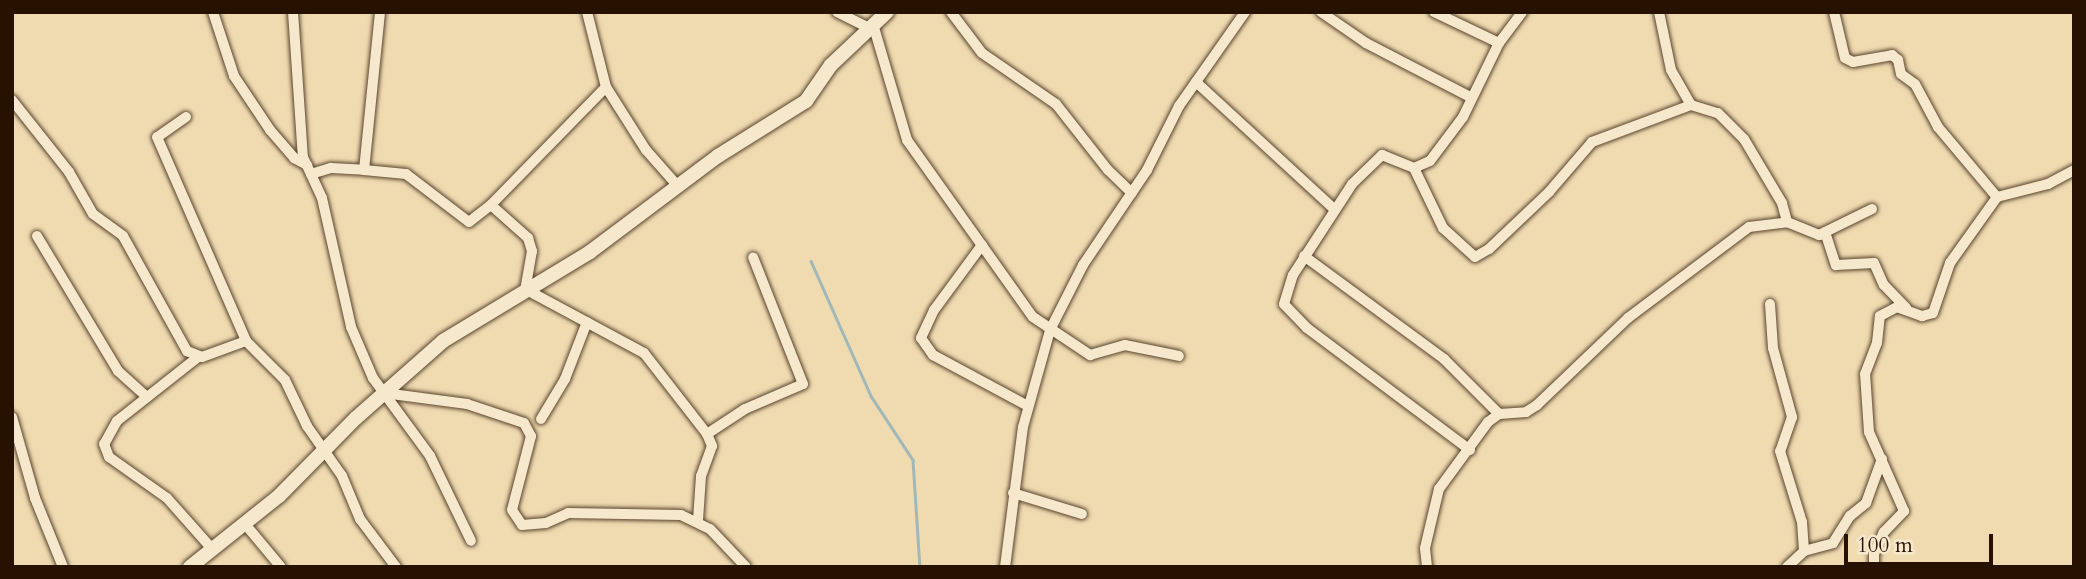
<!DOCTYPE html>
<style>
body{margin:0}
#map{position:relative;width:2086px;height:579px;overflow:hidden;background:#f0dbb1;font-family:Cardo,serif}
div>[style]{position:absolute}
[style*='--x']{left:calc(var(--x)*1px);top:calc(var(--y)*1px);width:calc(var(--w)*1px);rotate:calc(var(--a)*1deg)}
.stream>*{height:2.5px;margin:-1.25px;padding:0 1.25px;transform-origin:1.25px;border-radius:1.25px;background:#a1b8b8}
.roads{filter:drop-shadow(0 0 2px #59442d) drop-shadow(0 0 2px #59442d)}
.street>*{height:10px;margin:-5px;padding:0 5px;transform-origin:5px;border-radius:5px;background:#f5e8cc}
.secondary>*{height:14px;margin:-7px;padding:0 7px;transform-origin:7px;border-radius:7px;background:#f5e8cc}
span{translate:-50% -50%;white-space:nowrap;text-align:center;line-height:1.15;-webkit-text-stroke:6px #f5e8cc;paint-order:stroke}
.frame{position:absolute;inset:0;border:14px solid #271101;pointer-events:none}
.scale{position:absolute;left:1844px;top:534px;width:149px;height:32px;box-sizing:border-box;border:4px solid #271101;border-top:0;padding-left:9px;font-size:21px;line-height:24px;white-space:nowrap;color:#271101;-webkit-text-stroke:5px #f5e8cc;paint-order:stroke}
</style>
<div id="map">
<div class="stream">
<i style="--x:811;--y:261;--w:148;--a:66"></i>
<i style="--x:871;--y:396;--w:77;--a:56.7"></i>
<i style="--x:913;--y:460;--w:107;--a:86.3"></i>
</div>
<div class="roads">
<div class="street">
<i style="--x:213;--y:12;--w:67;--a:71.8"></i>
<i style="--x:234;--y:76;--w:65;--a:56.3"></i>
<i style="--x:270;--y:130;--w:37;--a:49"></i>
<i style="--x:294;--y:158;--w:15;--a:28"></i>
<i style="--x:293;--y:12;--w:145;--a:86.1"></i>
<i style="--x:303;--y:157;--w:45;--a:65.1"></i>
<i style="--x:322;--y:198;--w:132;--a:77.3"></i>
<i style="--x:351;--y:327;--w:56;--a:66.7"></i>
<i style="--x:373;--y:378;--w:97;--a:53.8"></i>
<i style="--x:430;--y:456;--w:94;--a:64.2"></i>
<i style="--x:587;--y:12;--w:77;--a:75.8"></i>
<i style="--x:606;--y:87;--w:75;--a:57.6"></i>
<i style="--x:646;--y:150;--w:47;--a:48.5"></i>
<i style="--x:837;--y:12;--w:42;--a:26.6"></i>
<i style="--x:875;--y:31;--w:114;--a:73.6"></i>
<i style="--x:907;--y:140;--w:217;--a:54.6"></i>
<i style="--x:1033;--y:317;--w:69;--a:33.7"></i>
<i style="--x:1090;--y:355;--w:36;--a:-16"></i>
<i style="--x:1125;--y:345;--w:55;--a:11.5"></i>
<i style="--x:951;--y:12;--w:51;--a:52.9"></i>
<i style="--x:982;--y:53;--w:90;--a:34.6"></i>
<i style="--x:1056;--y:104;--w:84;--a:51.8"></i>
<i style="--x:1108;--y:170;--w:33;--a:44"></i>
<i style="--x:1321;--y:12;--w:55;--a:34.6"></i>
<i style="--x:1366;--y:43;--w:119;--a:27.4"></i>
<i style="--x:1434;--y:12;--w:72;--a:25.5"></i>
<i style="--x:1659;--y:12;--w:59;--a:78.3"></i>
<i style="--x:1671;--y:70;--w:40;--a:60.3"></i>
<i style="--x:1691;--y:105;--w:28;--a:17"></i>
<i style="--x:1718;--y:113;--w:37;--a:45"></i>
<i style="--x:1744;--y:139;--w:74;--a:59.3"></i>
<i style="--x:1782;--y:203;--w:20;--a:75"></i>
<i style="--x:1834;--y:12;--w:47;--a:76.6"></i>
<i style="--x:1845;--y:58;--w:9;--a:27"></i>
<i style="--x:1853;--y:62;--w:40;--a:-10"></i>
<i style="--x:1892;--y:55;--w:8;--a:40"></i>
<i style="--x:1898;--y:60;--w:14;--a:78"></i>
<i style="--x:1901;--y:74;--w:17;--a:36"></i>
<i style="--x:1915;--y:84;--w:49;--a:61.9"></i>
<i style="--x:1938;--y:127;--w:92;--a:49.9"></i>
<i style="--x:1196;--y:82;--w:188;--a:42.6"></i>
<i style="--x:606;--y:87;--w:165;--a:134.3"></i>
<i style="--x:491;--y:205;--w:50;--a:41.7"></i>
<i style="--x:528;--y:238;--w:14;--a:73"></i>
<i style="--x:532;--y:251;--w:39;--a:100"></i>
<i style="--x:525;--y:289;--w:135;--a:28.3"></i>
<i style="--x:644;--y:353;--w:103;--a:52.1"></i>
<i style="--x:707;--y:434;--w:13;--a:67"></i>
<i style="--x:712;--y:446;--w:32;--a:110"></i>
<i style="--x:701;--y:476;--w:44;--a:93.9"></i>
<i style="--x:12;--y:100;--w:92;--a:51.6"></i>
<i style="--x:69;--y:172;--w:48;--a:60.3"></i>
<i style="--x:93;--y:214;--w:37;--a:36"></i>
<i style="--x:123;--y:236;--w:132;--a:60.9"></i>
<i style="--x:187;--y:351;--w:16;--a:22"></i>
<i style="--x:202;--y:357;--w:47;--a:-20"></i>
<i style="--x:246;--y:341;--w:55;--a:45"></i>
<i style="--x:285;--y:380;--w:51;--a:64.4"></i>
<i style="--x:307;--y:426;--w:61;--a:55"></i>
<i style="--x:342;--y:476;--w:47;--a:67.3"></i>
<i style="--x:360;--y:519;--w:60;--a:53.1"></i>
<i style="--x:186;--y:117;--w:35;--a:145"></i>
<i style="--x:157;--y:137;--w:223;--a:66.4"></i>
<i style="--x:1414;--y:168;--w:67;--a:64.2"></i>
<i style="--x:1443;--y:228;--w:43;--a:42.2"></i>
<i style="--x:1475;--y:257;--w:16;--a:-30"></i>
<i style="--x:1489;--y:249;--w:83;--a:-43.5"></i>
<i style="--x:1549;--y:192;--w:66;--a:-49.3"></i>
<i style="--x:1592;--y:142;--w:106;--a:-20.5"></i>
<i style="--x:364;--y:170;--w:42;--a:5.4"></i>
<i style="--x:406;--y:174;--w:79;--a:37.3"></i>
<i style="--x:469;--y:222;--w:28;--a:-38"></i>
<i style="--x:311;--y:174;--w:21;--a:-17"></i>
<i style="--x:331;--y:168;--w:33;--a:3"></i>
<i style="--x:364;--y:170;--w:159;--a:-84.2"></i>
<i style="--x:1825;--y:232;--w:35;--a:72"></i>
<i style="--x:1836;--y:265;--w:38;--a:-3"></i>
<i style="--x:1874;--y:263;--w:24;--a:66"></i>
<i style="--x:1884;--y:285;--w:32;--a:46"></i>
<i style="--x:37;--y:236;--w:157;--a:59"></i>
<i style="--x:118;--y:371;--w:39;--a:42"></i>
<i style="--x:982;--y:245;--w:81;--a:126.4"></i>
<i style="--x:934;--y:310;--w:31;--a:115"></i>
<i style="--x:921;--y:338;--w:21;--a:55"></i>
<i style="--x:933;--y:355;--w:108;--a:28.2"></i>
<i style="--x:1304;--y:256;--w:174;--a:36.3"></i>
<i style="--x:1444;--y:359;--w:78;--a:45"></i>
<i style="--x:1770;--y:304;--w:44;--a:86.1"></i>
<i style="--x:1773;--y:348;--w:72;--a:74.6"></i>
<i style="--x:1792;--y:417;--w:36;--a:109"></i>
<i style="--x:1780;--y:451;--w:74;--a:72.8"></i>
<i style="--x:1802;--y:522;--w:29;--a:86"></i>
<i style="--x:198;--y:357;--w:103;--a:141.7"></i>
<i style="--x:117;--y:421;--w:26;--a:119"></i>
<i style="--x:104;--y:444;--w:14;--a:69"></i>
<i style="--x:109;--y:457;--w:71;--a:35.3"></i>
<i style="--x:167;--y:498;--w:69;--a:48.5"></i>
<i style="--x:384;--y:393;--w:84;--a:7.5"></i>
<i style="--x:467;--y:404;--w:60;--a:18.4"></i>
<i style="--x:524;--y:423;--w:15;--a:62"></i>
<i style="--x:531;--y:436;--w:76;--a:104.4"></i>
<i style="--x:512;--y:510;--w:18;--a:56"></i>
<i style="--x:522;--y:525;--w:24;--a:-5"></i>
<i style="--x:546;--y:523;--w:24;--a:-24"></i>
<i style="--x:568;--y:513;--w:113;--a:1"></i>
<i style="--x:681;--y:515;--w:32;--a:26"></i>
<i style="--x:710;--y:529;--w:52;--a:46.5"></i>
<i style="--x:12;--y:417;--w:84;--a:74.1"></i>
<i style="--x:35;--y:498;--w:74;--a:67.9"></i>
<i style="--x:541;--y:419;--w:47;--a:-59"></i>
<i style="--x:565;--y:379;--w:61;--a:-68.9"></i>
<i style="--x:707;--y:434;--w:45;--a:-33.3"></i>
<i style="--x:745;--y:409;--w:63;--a:-23.3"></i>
<i style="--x:803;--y:384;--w:136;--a:-111.5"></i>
<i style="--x:1470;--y:450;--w:204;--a:-143.2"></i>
<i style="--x:1307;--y:328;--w:33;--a:-134"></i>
<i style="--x:1284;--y:304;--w:30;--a:-73"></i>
<i style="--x:1293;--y:275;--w:108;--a:-57"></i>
<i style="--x:1352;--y:184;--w:42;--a:-44"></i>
<i style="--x:1382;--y:155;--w:35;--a:22"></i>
<i style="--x:1414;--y:168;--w:17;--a:-24"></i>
<i style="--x:1430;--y:161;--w:55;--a:-53.1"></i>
<i style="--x:1463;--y:117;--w:82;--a:-64.1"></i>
<i style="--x:1499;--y:43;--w:39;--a:-53"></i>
<i style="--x:1013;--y:493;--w:72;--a:16.9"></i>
<i style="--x:245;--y:524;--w:56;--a:50.1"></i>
<i style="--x:1005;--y:567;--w:141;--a:-82.7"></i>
<i style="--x:1023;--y:427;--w:101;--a:-74.4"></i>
<i style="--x:1050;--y:330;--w:73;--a:-63.1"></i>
<i style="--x:1083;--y:265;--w:115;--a:-56"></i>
<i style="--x:1147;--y:170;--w:72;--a:-63.4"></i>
<i style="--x:1179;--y:106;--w:115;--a:-54.9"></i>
<i style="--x:1427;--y:567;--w:19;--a:-96"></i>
<i style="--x:1425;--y:548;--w:61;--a:-76.7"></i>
<i style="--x:1439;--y:489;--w:83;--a:-53.8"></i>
<i style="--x:1488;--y:422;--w:14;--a:-36"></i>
<i style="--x:1499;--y:414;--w:27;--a:-4"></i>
<i style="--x:1526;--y:412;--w:13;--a:-32"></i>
<i style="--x:1537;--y:405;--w:126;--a:-43.7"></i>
<i style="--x:1628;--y:318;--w:151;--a:-36.9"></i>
<i style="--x:1749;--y:227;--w:38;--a:-7"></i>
<i style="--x:1787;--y:222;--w:35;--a:22"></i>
<i style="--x:1819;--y:235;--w:59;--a:-26.1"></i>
<i style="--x:1787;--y:567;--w:23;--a:-43"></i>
<i style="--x:1804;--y:551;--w:30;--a:-15"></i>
<i style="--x:1833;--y:543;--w:32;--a:-58"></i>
<i style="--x:1850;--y:516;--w:21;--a:-39"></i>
<i style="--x:1866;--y:503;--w:47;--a:-70"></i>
<i style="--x:1874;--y:567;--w:13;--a:-90"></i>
<i style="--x:1874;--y:554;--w:24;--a:-66"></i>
<i style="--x:1884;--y:532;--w:29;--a:-46"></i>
<i style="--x:1904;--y:511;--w:86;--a:-113.9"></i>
<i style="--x:1869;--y:432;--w:58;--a:-93.9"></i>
<i style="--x:1865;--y:374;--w:33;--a:-69"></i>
<i style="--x:1877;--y:343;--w:27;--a:-84"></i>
<i style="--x:1880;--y:316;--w:19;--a:-28"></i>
<i style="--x:1897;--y:307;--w:27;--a:20"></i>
<i style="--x:1922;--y:316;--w:11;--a:-15"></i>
<i style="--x:1933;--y:313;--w:53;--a:-71.2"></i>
<i style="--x:1950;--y:263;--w:81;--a:-54.5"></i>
<i style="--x:1997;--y:197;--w:53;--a:-14.3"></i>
<i style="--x:2048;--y:184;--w:30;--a:-28"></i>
</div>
<div class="secondary">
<i style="--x:190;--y:567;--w:114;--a:-38.6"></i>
<i style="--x:279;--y:496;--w:110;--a:-45.4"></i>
<i style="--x:356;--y:418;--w:116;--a:-41.5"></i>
<i style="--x:443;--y:341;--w:172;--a:-31.2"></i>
<i style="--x:590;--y:252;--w:160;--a:-36.9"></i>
<i style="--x:718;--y:156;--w:104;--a:-32"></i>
<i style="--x:806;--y:101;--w:44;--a:-55.2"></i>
<i style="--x:831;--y:65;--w:77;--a:-43.4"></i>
</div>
</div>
<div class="frame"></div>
<div class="scale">100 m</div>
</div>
